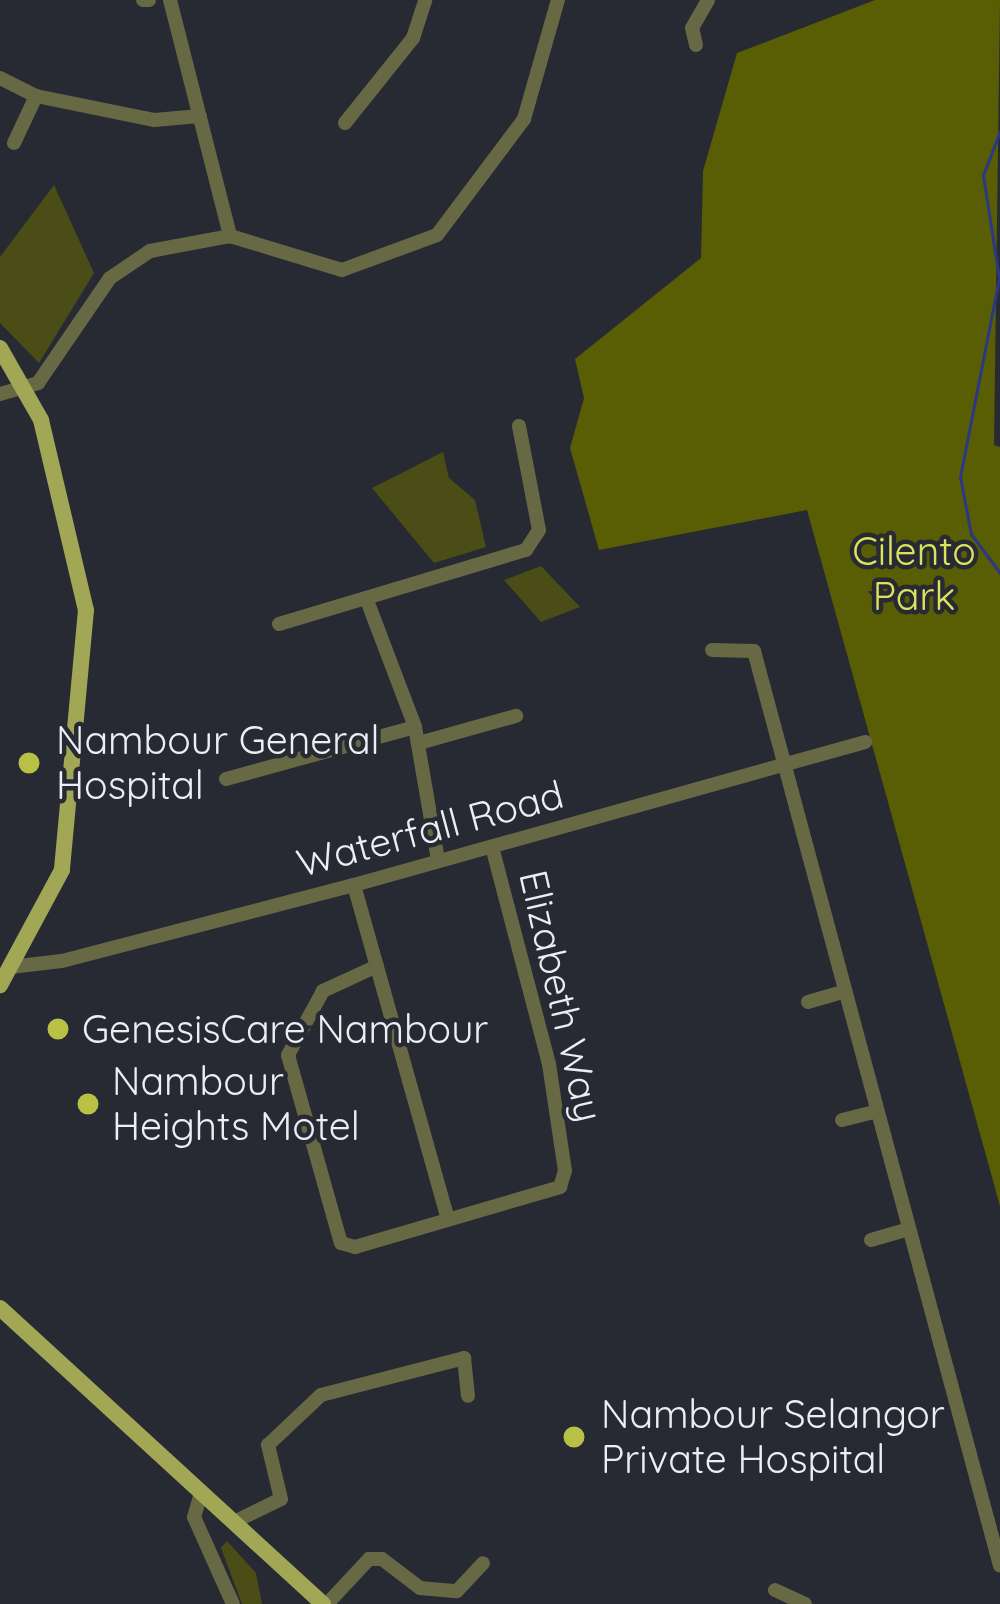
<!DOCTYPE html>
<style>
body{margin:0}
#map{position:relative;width:1000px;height:1604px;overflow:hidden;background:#272a33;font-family:Quicksand,sans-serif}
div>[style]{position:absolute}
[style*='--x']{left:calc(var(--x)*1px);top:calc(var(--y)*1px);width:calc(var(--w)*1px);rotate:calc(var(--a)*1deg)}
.green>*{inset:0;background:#4a4d16}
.forest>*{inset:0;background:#595d04}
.stream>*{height:3px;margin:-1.5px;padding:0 1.5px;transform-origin:1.5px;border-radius:1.5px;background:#2b3883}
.minor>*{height:14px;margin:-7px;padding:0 7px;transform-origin:7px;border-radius:7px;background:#666943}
.major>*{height:16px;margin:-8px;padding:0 8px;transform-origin:8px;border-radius:8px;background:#a1a755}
.dots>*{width:33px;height:33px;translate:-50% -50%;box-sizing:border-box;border:6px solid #272a33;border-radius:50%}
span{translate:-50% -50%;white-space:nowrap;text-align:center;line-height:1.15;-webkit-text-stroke:9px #272a33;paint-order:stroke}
.park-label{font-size:39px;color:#dbe35e}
.poi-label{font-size:39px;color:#eceef4}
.left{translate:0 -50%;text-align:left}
.street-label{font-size:39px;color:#eceef4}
</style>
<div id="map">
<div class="green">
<i style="clip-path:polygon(54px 185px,94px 273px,39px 363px,0 323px,0 257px)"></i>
<i style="clip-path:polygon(443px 452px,449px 478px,475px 500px,486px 547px,434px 563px,372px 488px)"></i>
<i style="clip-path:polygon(541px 566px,580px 607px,541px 622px,504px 580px)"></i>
<i style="clip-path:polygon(227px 1541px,256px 1573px,262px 1604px,242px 1604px,221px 1548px)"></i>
</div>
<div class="forest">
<i style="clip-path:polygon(875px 0,1000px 0,994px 445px,1000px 447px,1000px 1206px,807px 510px,599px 550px,570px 448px,584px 398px,575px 359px,701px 258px,703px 171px,737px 53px)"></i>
</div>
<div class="stream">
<i style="--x:1000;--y:131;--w:47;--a:111.1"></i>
<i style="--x:983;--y:175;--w:104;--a:81.2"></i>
<i style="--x:999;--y:278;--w:203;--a:101.1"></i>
<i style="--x:960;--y:477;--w:58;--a:79.1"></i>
<i style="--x:971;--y:534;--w:49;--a:53.4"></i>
</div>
<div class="minor">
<i style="--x:143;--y:0;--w:6;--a:0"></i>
<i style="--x:170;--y:0;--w:244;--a:75.7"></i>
<i style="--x:696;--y:45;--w:17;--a:-103"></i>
<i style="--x:692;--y:28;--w:32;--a:-60"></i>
<i style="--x:0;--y:78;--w:40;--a:26.6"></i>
<i style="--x:36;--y:96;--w:120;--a:11.5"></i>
<i style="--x:154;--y:120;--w:46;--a:-5"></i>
<i style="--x:345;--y:123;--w:109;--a:-51.3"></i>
<i style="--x:413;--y:38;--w:40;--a:-72"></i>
<i style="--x:14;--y:143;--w:52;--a:-64.9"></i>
<i style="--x:0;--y:394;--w:40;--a:-16"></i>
<i style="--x:38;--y:383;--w:127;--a:-55.6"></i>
<i style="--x:110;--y:278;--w:48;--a:-34"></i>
<i style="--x:150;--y:251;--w:81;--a:-10.6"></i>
<i style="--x:230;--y:236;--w:117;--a:16.9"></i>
<i style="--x:342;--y:270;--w:101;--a:-20.2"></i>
<i style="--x:437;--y:235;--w:145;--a:-53.1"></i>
<i style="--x:524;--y:119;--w:124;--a:-74.1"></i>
<i style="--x:368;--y:603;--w:133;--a:69.2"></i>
<i style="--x:415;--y:727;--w:135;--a:80.2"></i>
<i style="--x:279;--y:624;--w:258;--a:-16.7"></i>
<i style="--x:526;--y:550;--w:24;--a:-57"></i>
<i style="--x:539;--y:530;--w:106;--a:-100.9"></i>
<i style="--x:712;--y:650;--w:42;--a:1.4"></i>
<i style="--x:754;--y:651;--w:947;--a:74.95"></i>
<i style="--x:419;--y:743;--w:101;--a:-15.6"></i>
<i style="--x:226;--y:779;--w:196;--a:-15.4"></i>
<i style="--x:354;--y:885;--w:347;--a:74.3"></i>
<i style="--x:377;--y:966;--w:60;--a:155.2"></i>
<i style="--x:323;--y:991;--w:73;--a:118.7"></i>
<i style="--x:288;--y:1055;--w:195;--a:74.3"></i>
<i style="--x:341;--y:1243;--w:15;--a:16"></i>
<i style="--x:355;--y:1247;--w:214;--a:-16.3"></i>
<i style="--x:560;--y:1187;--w:17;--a:-73"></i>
<i style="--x:565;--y:1171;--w:108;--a:-98.5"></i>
<i style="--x:549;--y:1064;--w:224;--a:-104.7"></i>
<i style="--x:10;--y:967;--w:52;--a:-6.6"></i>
<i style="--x:62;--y:961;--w:302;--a:-14.6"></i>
<i style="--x:354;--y:885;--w:531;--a:-15.63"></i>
<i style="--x:808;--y:1002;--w:35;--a:-16"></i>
<i style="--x:842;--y:1120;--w:32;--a:-14"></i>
<i style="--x:871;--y:1240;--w:35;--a:-16"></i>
<i style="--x:201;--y:1493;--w:25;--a:106"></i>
<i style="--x:194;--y:1517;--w:95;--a:65.9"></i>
<i style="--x:234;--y:1522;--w:52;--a:-26.1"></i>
<i style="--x:281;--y:1499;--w:56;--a:-103.5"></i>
<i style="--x:268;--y:1445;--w:73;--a:-43.3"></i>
<i style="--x:321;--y:1395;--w:148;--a:-14.5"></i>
<i style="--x:464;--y:1358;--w:38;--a:84"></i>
<i style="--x:775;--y:1590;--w:33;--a:25"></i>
<i style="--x:327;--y:1604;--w:62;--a:-47"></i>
<i style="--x:369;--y:1559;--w:13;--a:0"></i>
<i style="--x:382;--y:1559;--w:48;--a:37.3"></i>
<i style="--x:420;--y:1588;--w:37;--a:5"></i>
<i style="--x:457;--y:1591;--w:38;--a:-47"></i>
</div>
<div class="major">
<i style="--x:0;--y:348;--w:83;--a:60.3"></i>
<i style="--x:41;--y:420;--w:195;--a:76.7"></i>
<i style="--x:86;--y:610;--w:261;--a:95.3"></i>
<i style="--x:62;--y:870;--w:131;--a:118.3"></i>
<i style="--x:0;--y:1308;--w:438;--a:42.5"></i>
</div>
<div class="dots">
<i style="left:29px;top:763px;background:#b9c046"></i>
<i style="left:58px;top:1029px;background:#b9c046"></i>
<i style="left:88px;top:1104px;background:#b9c046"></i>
<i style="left:574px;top:1437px;background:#b9c046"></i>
</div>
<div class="park-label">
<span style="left:914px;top:574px">Cilento<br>Park</span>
</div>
<div class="poi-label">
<span class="left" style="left:56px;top:763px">Nambour General<br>Hospital</span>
<span class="left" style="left:82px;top:1029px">GenesisCare Nambour</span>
<span class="left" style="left:112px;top:1104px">Nambour<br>Heights Motel</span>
<span class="left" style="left:601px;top:1437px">Nambour Selangor<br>Private Hospital</span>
</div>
<div class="street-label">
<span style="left:430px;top:829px;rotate:-15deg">Waterfall Road</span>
<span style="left:561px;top:996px;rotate:77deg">Elizabeth Way</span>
</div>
</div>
